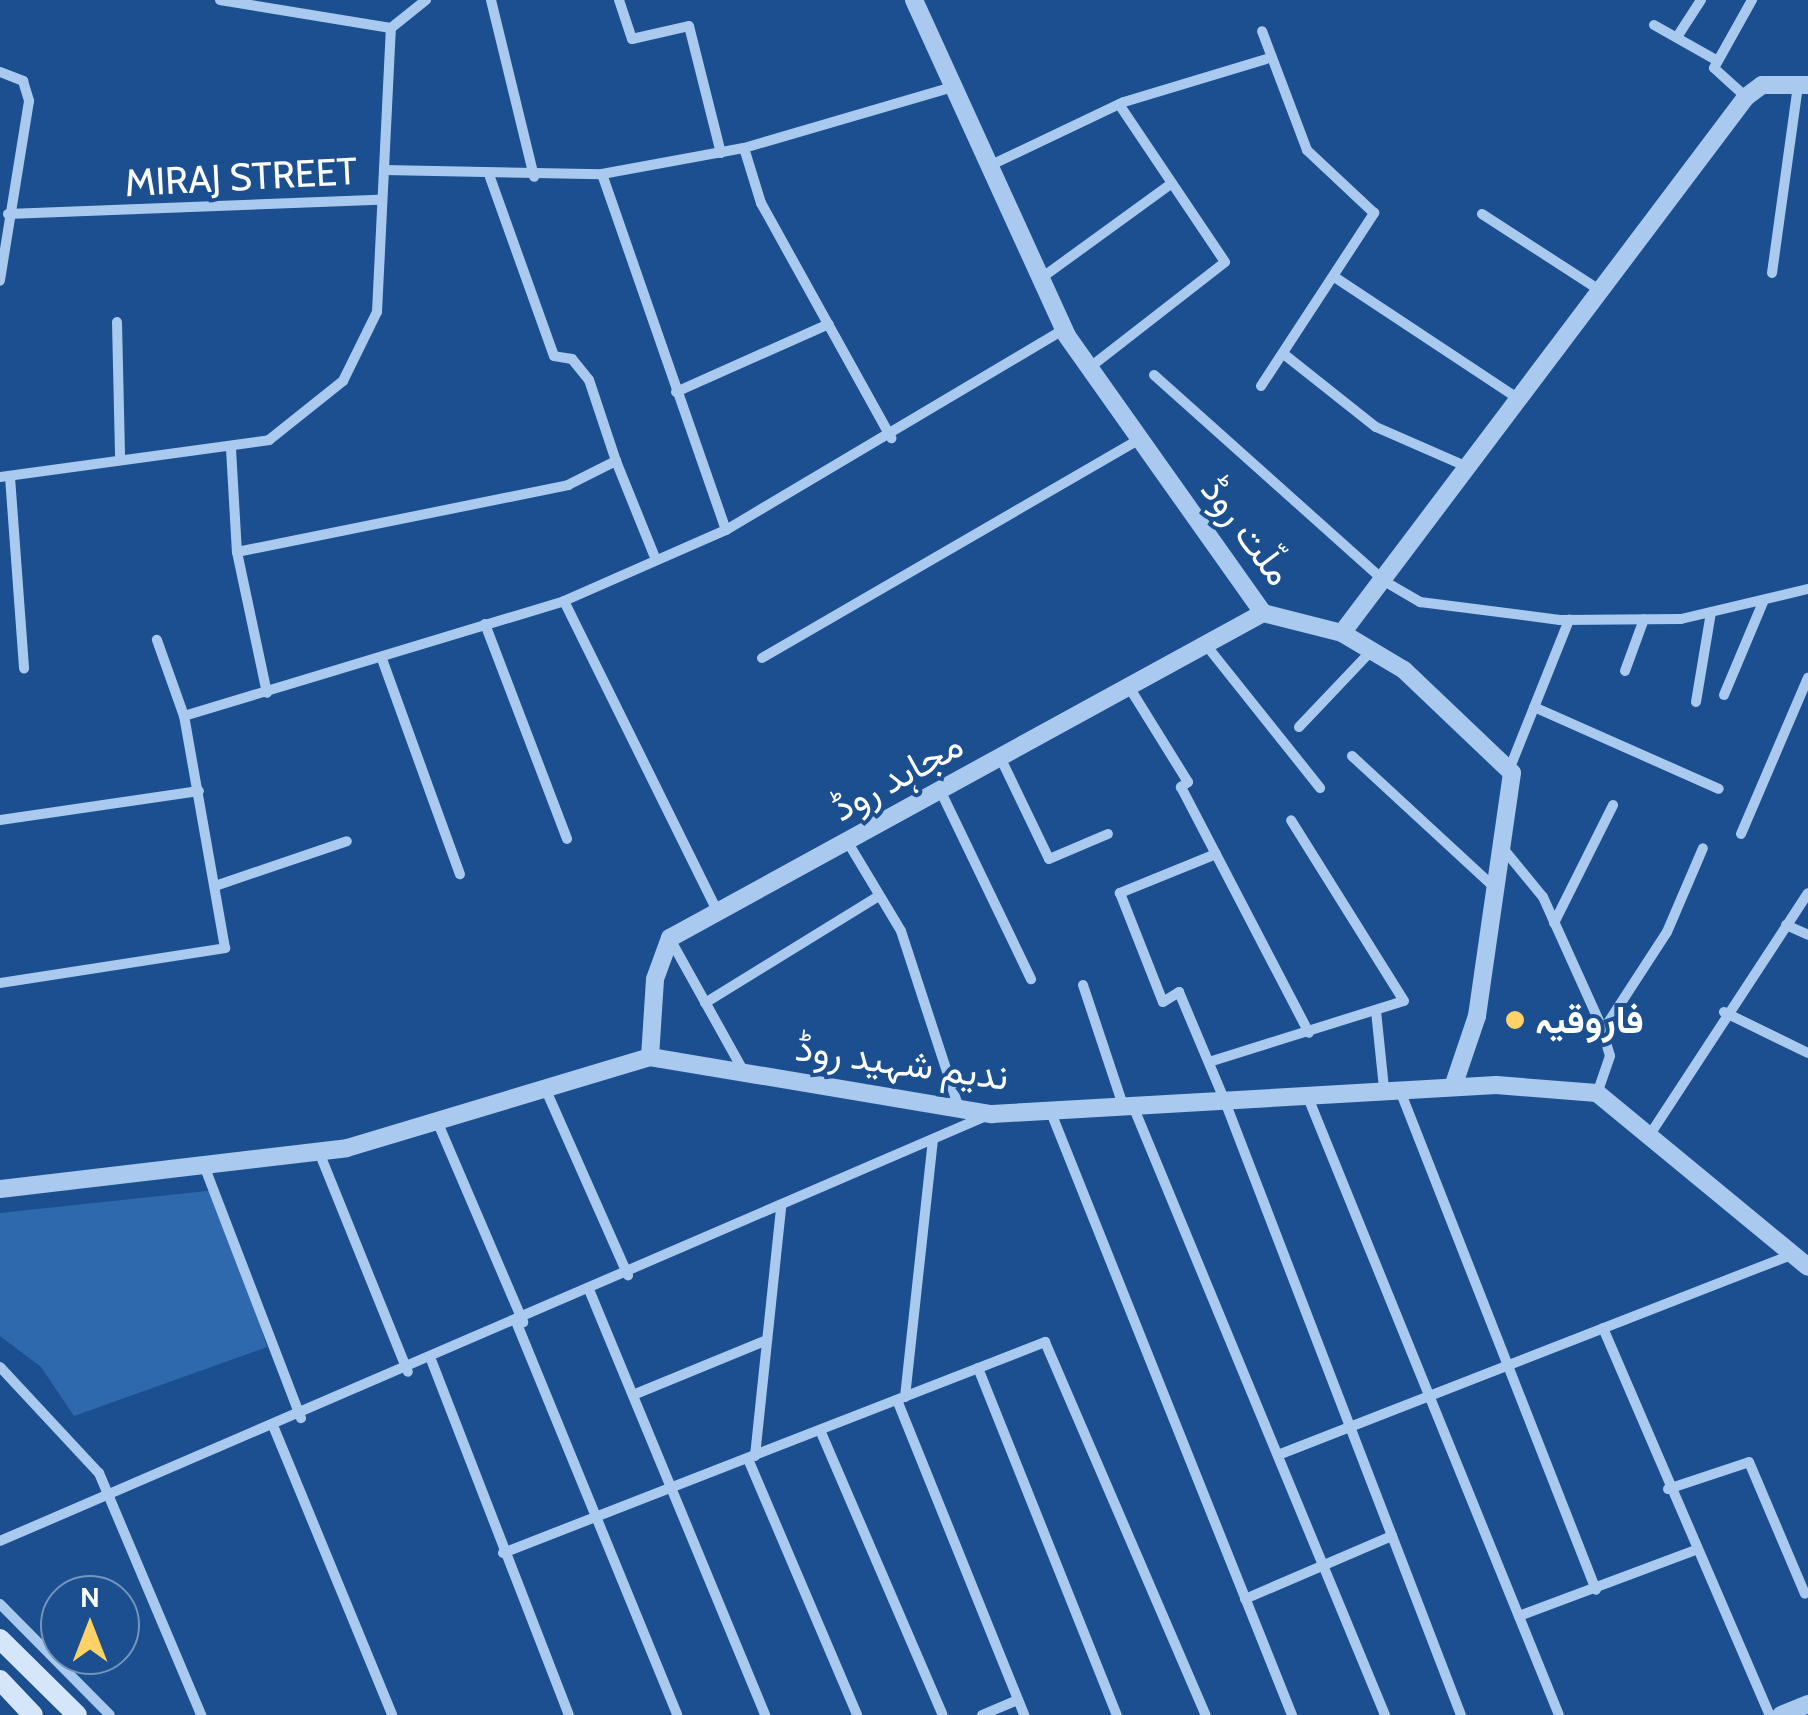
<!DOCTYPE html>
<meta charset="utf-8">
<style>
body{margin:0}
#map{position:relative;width:1808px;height:1715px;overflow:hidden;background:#1b4f8f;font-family:Cabin,Vazirmatn,sans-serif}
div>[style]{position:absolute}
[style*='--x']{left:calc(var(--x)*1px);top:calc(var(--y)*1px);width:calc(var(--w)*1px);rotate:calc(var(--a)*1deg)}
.green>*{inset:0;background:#2e69ad}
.minor>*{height:10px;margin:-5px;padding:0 5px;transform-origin:5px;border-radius:5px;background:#a9c9ee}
.tertiary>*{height:18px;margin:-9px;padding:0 9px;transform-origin:9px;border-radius:9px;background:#a9c9ee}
.secondary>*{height:20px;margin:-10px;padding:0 10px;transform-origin:10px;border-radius:10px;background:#d6e6fa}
.dots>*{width:28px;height:28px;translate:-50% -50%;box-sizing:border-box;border:5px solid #1b4f8f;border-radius:50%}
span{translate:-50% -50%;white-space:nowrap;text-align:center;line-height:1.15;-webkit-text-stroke:8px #1b4f8f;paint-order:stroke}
.street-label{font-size:38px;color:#fff}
.poi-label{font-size:38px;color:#fff;font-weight:700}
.left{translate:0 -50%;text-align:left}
.north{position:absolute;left:40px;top:1575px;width:100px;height:100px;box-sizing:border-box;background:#1b4f8f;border:2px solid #7695bc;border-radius:50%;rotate:0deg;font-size:28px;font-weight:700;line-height:40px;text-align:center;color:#fff}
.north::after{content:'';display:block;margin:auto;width:35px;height:45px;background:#ffd166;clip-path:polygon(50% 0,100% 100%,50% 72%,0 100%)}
</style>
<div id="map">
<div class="green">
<i style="clip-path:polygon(216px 1190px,267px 1347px,74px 1416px,41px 1367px,0 1336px,0 1213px)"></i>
</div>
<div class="minor">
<i style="--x:220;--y:0;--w:173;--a:9.3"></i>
<i style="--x:491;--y:0;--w:182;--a:76.3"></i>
<i style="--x:619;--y:0;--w:41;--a:71.6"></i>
<i style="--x:632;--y:39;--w:58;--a:-12.8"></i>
<i style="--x:689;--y:26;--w:131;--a:75.9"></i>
<i style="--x:1654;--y:25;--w:71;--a:29.4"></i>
<i style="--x:1677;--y:37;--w:44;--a:-57"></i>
<i style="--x:0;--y:72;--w:25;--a:21"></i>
<i style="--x:23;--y:81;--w:21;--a:73"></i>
<i style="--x:29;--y:101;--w:182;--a:99.2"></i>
<i style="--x:1746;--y:97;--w:43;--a:-137.8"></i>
<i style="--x:1714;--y:68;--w:78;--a:-60.8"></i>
<i style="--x:744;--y:148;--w:58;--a:72.8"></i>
<i style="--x:761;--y:203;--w:269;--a:61"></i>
<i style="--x:989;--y:166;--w:149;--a:-25.4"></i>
<i style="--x:1124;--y:102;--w:148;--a:-16.8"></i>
<i style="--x:384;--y:170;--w:218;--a:1.1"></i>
<i style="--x:602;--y:174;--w:144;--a:-10.4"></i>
<i style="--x:744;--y:148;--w:217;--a:-16.3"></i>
<i style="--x:602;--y:174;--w:377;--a:70.8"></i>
<i style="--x:8;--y:214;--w:371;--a:-2.2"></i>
<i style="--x:1482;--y:214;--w:138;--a:32.9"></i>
<i style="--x:1772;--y:273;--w:190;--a:-82.1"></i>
<i style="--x:1336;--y:278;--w:219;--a:33.5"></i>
<i style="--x:1040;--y:279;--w:163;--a:-36"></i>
<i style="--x:117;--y:322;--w:137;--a:88.7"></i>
<i style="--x:1285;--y:355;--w:116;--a:38.4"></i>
<i style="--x:1376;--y:427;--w:103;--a:23.6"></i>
<i style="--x:1089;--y:368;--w:172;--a:-37.9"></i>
<i style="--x:1225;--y:262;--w:190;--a:-123.9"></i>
<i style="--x:1154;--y:375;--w:309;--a:41.8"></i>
<i style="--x:1384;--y:581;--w:42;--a:30.3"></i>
<i style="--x:1420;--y:602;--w:141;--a:7.3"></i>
<i style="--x:1560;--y:620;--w:121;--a:-0.5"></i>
<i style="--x:1681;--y:619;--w:130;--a:-13.3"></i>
<i style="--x:1261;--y:386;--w:207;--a:-56.8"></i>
<i style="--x:1374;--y:213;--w:92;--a:-136.8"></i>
<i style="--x:1307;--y:150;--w:127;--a:-110.7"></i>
<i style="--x:676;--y:392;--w:167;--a:-24"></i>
<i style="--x:231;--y:449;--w:103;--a:86.7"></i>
<i style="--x:237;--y:552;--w:144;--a:78"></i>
<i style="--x:616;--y:461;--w:101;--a:68"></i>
<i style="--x:0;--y:477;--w:272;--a:-7.8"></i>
<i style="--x:269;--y:440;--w:95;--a:-38.6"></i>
<i style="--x:343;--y:381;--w:77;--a:-63.8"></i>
<i style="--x:377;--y:312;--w:284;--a:-87.2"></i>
<i style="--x:391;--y:28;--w:45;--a:-38.7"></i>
<i style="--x:10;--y:477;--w:192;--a:85.8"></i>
<i style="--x:237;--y:552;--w:338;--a:-11.4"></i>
<i style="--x:568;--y:485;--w:54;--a:-26.6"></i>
<i style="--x:616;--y:461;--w:85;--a:-108.4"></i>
<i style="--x:589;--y:380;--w:27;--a:-129"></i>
<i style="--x:572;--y:359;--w:18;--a:-171"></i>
<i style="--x:554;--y:356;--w:190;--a:-109.7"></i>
<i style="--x:564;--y:601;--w:343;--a:63.7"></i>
<i style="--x:485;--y:624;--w:230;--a:69.1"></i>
<i style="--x:1206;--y:645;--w:183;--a:51.4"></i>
<i style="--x:762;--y:658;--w:437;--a:-30.1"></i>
<i style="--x:382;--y:659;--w:229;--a:70.1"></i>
<i style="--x:1625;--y:671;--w:55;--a:-69.9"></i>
<i style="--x:1129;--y:687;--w:112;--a:58.2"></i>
<i style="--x:1188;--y:782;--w:9;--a:144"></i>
<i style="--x:1181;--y:787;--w:277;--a:62.5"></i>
<i style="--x:1724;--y:695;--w:103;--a:-67.2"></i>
<i style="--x:1696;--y:702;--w:91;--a:-80.5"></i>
<i style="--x:1534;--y:707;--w:202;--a:23.9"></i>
<i style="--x:184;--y:716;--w:397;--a:-16.8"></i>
<i style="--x:564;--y:601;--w:177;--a:-23.7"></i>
<i style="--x:726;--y:530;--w:393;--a:-30.7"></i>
<i style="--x:1299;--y:727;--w:105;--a:-46.5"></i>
<i style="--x:1352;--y:756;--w:193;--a:42.7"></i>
<i style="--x:1000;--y:757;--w:113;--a:64.3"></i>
<i style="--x:1049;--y:859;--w:64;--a:-23"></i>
<i style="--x:1509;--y:770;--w:162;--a:-68.2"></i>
<i style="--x:940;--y:790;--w:210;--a:64.3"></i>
<i style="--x:0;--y:820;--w:201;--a:-8.3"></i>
<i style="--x:1741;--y:834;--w:170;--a:-66.8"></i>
<i style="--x:847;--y:841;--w:105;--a:59"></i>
<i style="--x:901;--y:931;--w:186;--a:71.9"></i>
<i style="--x:1506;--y:852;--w:58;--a:50.6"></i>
<i style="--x:1543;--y:897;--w:138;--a:65.7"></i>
<i style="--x:1600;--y:1023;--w:34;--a:73"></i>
<i style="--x:1610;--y:1056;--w:39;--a:109"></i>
<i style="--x:1216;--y:854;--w:104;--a:157.9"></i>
<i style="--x:1120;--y:893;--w:117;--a:68.5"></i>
<i style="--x:1163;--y:1002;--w:19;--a:-32"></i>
<i style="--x:1179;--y:992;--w:116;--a:67.2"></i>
<i style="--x:1224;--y:1099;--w:660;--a:68.96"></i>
<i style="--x:218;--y:885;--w:136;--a:-18.8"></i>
<i style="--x:1554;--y:923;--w:132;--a:-63.4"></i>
<i style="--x:1786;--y:925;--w:24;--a:24"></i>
<i style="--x:670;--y:939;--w:152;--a:60.9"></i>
<i style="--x:0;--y:983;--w:228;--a:-8.8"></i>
<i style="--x:225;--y:948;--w:236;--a:-100"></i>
<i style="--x:184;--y:716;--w:81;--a:-109.6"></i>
<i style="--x:1083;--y:985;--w:126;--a:71.6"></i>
<i style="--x:705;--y:1003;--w:204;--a:-31.6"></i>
<i style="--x:1376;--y:1011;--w:77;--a:84.1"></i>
<i style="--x:1724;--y:1012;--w:93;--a:26"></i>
<i style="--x:1602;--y:1032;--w:119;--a:-57"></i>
<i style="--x:1667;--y:932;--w:91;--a:-66.8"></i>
<i style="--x:1209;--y:1062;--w:204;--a:-17.4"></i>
<i style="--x:1404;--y:1001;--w:213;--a:-122"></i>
<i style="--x:545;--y:1088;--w:205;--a:66.1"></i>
<i style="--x:1399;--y:1088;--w:539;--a:68.57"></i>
<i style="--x:1307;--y:1095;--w:669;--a:67.88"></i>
<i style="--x:1133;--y:1106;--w:659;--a:67.52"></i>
<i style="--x:1050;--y:1110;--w:652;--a:68.2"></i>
<i style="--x:437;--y:1121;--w:219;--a:66.8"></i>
<i style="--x:1649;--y:1136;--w:290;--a:-56.8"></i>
<i style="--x:319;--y:1152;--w:237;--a:68"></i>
<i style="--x:205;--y:1168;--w:268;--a:69"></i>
<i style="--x:590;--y:1292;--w:458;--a:67.5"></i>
<i style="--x:517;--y:1324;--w:422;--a:67.7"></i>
<i style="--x:1603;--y:1328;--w:421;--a:66.7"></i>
<i style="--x:432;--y:1362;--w:379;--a:68.8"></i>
<i style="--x:0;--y:1367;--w:145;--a:47"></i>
<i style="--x:99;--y:1473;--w:263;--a:67.1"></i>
<i style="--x:978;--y:1368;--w:374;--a:68.2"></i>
<i style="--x:633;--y:1395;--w:145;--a:-22.3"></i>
<i style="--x:905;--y:1397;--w:259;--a:-83.8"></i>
<i style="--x:897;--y:1400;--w:340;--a:68"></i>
<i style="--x:274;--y:1428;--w:310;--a:67.6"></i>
<i style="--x:820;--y:1430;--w:310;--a:66.7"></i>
<i style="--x:1278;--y:1455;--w:551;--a:-21.3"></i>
<i style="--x:755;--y:1456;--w:250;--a:-84"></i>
<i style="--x:748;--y:1459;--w:278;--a:66.9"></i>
<i style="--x:1668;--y:1489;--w:85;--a:-18.4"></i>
<i style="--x:1749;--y:1462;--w:143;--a:67"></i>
<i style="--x:0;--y:1541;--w:1074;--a:-23.32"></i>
<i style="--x:503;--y:1553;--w:582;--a:-21.27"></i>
<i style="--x:1045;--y:1342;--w:406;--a:66.7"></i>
<i style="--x:1245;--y:1599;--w:160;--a:-23.2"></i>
<i style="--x:0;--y:1604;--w:156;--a:45.3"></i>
<i style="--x:1519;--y:1616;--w:186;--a:-20.5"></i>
<i style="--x:982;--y:1715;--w:39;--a:-23"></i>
</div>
<div class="tertiary">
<i style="--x:914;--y:0;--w:369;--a:65.5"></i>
<i style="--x:1067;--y:336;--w:339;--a:54.7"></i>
<i style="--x:1263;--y:613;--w:81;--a:14.2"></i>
<i style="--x:1342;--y:633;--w:72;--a:30.8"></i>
<i style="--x:1404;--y:670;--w:149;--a:43.6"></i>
<i style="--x:1512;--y:773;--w:246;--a:98.2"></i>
<i style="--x:1477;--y:1016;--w:72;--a:108.7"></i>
<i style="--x:1342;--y:633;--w:671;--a:-52.99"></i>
<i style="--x:1746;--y:97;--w:20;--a:-37"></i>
<i style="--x:1762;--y:85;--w:46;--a:0"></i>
<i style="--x:650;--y:1057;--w:78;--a:-86.3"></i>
<i style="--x:655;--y:979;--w:44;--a:-69.9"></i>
<i style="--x:670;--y:938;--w:676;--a:-28.73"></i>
<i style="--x:0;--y:1189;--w:349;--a:-6.7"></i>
<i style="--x:347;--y:1148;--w:316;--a:-16.7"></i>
<i style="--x:650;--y:1057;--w:347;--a:9.5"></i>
<i style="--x:992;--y:1114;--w:505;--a:-3.29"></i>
<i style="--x:1496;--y:1085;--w:101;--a:4.5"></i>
<i style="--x:1597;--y:1093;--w:273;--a:39.5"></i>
<i style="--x:1781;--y:1715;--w:29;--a:-22"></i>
</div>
<div class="secondary">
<i style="--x:0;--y:1639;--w:108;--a:44.6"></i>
<i style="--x:0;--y:1680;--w:48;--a:46.7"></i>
</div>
<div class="dots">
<i style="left:1515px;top:1020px;background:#ffd166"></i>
</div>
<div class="street-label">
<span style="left:241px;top:177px;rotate:-3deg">MIRAJ STREET</span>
<span style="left:1247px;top:531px;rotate:53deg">ملّت روڈ</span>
<span style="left:897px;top:776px;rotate:-29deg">مجاہد روڈ</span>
<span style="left:902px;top:1062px;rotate:8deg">ندیم شہید روڈ</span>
</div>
<div class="poi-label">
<span class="left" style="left:1535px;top:1020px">فاروقیہ</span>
</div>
<div class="north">N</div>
</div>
